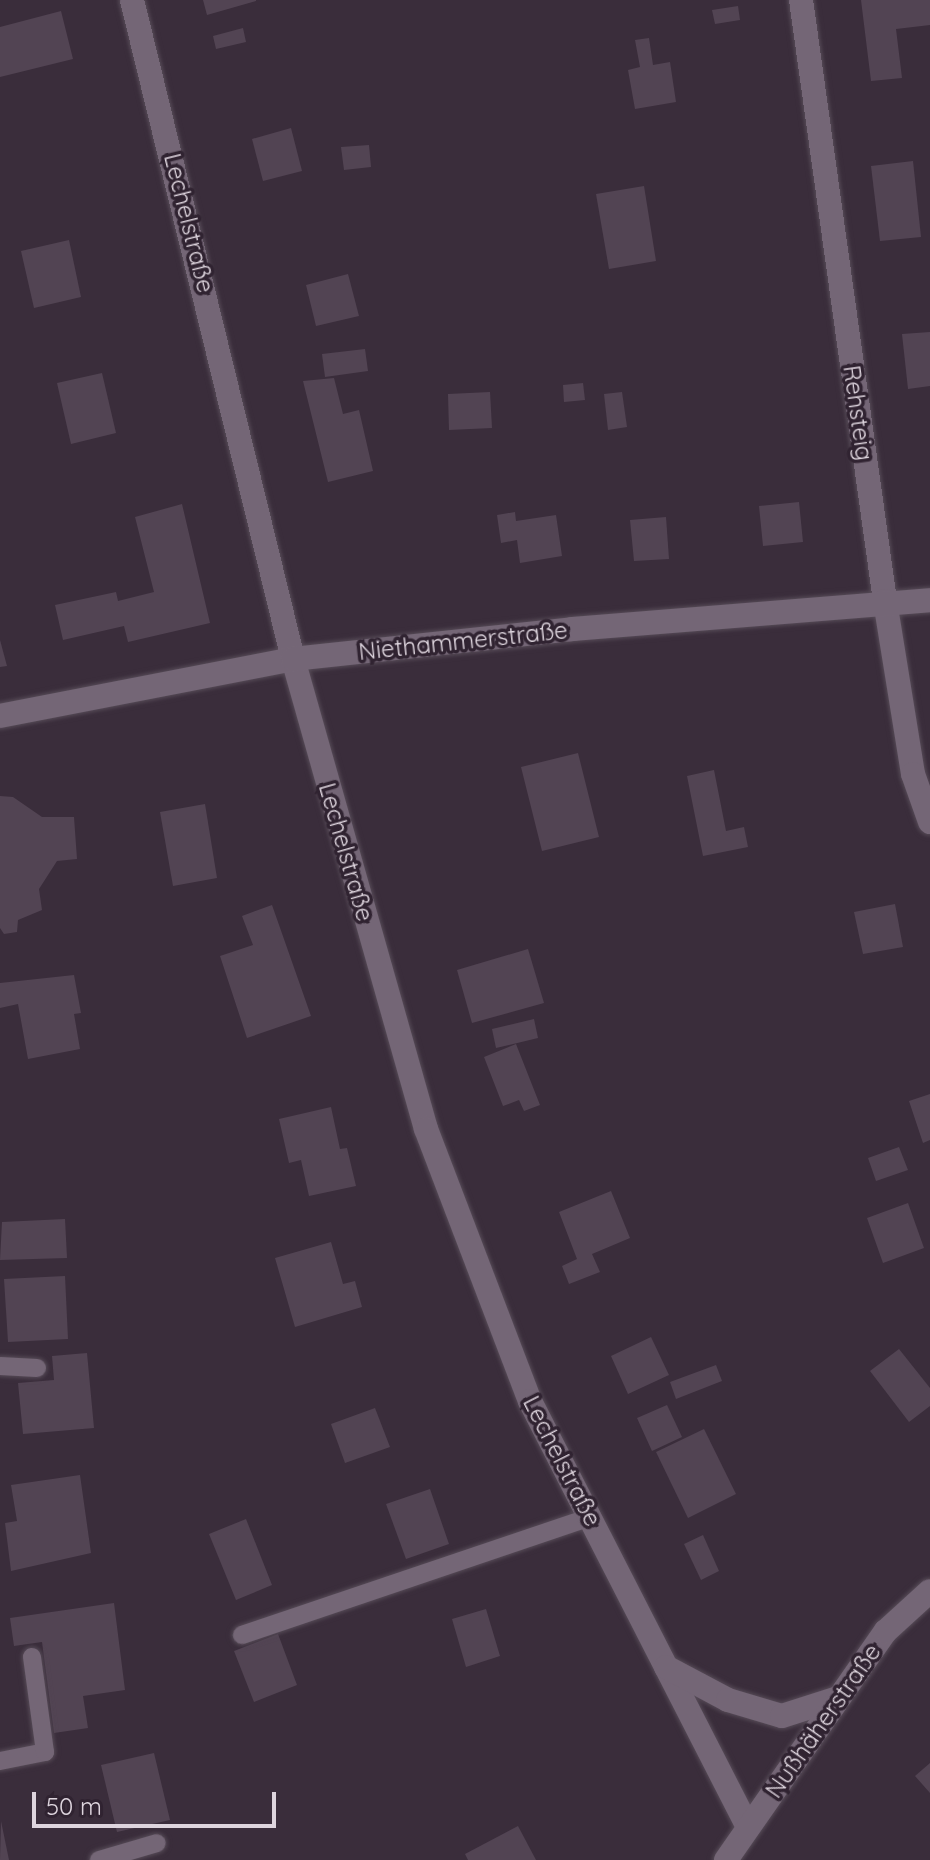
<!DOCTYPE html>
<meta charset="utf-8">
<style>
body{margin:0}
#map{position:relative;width:930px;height:1860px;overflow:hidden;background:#3a2d3b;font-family:Quicksand,sans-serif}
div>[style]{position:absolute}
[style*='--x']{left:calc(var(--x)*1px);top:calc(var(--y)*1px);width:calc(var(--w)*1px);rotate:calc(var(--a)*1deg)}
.building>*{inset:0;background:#524453}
.roads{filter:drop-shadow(0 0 2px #564b57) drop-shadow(0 0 2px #564b57)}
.lane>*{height:18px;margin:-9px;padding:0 9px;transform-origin:9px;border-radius:9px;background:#746676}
.street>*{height:24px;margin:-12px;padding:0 12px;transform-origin:12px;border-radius:12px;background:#746676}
span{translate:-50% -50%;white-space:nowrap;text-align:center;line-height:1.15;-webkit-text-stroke:7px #302331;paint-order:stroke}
.street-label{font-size:24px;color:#ded5de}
.scale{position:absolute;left:32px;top:1792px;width:244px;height:36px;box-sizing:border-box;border:4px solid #ded5de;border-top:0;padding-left:10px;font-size:24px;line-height:28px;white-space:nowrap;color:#ded5de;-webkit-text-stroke:6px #302331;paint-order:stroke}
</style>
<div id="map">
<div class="building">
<i style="clip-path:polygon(203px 0,256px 0,256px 1px,207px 15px)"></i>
<i style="clip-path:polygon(861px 0,930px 0,930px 25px,896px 29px,902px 78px,871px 81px)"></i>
<i style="clip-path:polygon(738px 6px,740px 20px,715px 24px,712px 10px)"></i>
<i style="clip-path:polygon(61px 11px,73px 59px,0 77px,0 27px)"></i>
<i style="clip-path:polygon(243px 28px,246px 42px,216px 49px,213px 36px)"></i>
<i style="clip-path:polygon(649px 38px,653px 65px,670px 62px,676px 102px,635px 109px,628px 70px,640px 67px,635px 40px)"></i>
<i style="clip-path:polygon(291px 128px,302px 171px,263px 181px,252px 139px)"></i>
<i style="clip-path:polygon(369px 145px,371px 167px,344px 170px,341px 147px)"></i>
<i style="clip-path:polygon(913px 161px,921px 237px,880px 241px,871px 166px)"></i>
<i style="clip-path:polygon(644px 186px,656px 261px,609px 269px,596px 194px)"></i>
<i style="clip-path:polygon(69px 240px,81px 297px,34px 308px,21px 251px)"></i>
<i style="clip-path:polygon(348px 274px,359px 316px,316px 326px,306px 285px)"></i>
<i style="clip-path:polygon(930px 332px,930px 386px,908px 389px,902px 334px)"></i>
<i style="clip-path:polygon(365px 349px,368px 371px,325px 377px,322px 354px)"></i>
<i style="clip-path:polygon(102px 373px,116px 433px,71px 444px,57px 383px)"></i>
<i style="clip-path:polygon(334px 378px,343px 414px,359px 410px,373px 471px,328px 482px,303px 381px)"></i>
<i style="clip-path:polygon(583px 383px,585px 400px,564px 402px,563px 385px)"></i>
<i style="clip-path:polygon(490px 392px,492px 428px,449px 430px,448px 394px)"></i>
<i style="clip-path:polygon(622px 392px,627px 427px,608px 430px,604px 394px)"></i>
<i style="clip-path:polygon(799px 502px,803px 542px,763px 546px,759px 506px)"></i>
<i style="clip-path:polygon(182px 504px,210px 623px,128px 642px,124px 626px,63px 640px,55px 605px,116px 592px,118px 601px,154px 592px,135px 517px)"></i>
<i style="clip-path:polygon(515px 512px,516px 521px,556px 515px,562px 556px,520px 563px,517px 540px,501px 543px,497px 515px)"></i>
<i style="clip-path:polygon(666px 517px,669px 559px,634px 561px,630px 520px)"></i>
<i style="clip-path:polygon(0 640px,7px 666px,0 667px)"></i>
<i style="clip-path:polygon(578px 753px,599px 837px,542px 851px,521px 767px)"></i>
<i style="clip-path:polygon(714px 770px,726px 831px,744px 827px,748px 847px,703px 856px,687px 776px)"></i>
<i style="clip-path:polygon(0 796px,13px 797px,42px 817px,74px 817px,77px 859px,57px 861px,39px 889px,42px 910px,18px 920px,17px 932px,4px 934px,0 928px)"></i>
<i style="clip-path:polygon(205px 804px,217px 878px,173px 886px,160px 812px)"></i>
<i style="clip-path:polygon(895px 904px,903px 947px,863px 954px,854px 912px)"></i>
<i style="clip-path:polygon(272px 905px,311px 1016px,247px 1038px,220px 956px,253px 945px,242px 916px)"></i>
<i style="clip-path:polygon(528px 949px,544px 1003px,472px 1023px,457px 970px)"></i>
<i style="clip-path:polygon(74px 975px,81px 1013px,74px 1014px,80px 1049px,28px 1059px,18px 1004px,0 1008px,0 983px)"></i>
<i style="clip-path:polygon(534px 1019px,538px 1038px,496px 1048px,492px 1029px)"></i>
<i style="clip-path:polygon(516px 1044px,540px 1105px,524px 1111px,519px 1100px,503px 1106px,484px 1057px)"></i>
<i style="clip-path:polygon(930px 1094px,930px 1140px,923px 1143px,909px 1101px)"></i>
<i style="clip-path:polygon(331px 1107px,340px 1149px,347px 1148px,356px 1186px,309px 1196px,301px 1160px,289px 1163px,279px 1119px)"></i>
<i style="clip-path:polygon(899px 1147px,908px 1170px,876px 1181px,868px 1158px)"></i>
<i style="clip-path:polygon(611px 1191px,630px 1238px,592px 1254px,600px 1272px,569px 1284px,562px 1266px,577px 1259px,559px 1212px)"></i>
<i style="clip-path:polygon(908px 1203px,924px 1248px,883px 1263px,867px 1218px)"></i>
<i style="clip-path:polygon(65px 1219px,67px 1258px,0 1260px,2px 1222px)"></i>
<i style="clip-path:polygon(331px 1242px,343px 1284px,355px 1281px,362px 1307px,295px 1327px,275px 1258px)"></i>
<i style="clip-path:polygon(65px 1276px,68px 1339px,8px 1342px,4px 1279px)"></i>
<i style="clip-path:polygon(651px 1337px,669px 1375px,628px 1394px,611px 1356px)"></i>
<i style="clip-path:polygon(899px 1349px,930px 1388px,930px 1406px,909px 1422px,870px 1371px)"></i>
<i style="clip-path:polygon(87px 1353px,94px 1428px,23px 1434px,18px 1383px,54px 1380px,52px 1356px)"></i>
<i style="clip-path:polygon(716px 1365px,722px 1381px,676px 1399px,670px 1382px)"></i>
<i style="clip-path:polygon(667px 1405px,682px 1437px,652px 1451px,637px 1418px)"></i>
<i style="clip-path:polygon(375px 1408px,390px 1447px,345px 1463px,331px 1424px)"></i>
<i style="clip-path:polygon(704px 1429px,736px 1494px,688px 1518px,656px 1452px)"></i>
<i style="clip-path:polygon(80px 1475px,91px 1553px,11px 1571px,5px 1523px,17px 1521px,11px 1485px)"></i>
<i style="clip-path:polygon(430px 1489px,449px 1544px,406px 1559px,386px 1504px)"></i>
<i style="clip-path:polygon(246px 1519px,272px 1585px,236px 1600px,209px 1534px)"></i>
<i style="clip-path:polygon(703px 1535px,719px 1571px,701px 1580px,684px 1544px)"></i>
<i style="clip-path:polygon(114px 1603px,125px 1690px,83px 1696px,88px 1728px,54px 1733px,42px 1642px,14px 1646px,10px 1618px)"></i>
<i style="clip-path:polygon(486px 1609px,500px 1656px,466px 1667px,452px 1619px)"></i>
<i style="clip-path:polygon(278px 1634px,297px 1685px,254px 1702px,234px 1651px)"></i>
<i style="clip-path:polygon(154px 1753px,170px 1820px,117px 1832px,101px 1765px)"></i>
<i style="clip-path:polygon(930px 1763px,930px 1793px,915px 1776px)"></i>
<i style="clip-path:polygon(1px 1821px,9px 1860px,0 1860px)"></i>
<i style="clip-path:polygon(518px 1826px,536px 1860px,468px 1860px,465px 1854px)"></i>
</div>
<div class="roads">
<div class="lane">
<i style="--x:0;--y:1366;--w:37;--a:3"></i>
<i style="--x:242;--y:1635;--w:367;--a:-18.7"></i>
<i style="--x:0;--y:1761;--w:46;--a:-11.3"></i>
<i style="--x:45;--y:1752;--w:96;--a:-97.8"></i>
<i style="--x:99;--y:1860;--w:60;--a:-16.3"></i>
</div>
<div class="street">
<i style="--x:132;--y:0;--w:678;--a:76.27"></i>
<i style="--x:293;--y:659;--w:488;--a:74.2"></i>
<i style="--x:426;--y:1129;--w:291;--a:69.1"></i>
<i style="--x:530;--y:1401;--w:479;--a:62.9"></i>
<i style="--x:801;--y:0;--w:607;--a:82.04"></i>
<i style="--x:885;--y:601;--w:175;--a:80.8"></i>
<i style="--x:913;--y:774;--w:51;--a:70.5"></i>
<i style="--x:0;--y:716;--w:298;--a:-11"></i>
<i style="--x:293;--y:659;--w:281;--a:-6.1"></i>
<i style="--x:572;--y:629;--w:359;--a:-4.6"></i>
<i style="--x:666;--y:1667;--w:70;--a:28"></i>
<i style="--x:728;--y:1700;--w:56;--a:16.5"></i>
<i style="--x:782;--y:1716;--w:59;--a:-17.8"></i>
<i style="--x:726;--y:1860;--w:279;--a:-55.1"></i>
<i style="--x:886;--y:1631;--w:59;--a:-42.3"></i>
</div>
</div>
<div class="street-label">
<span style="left:189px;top:223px;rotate:76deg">Lechelstraße</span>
<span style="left:858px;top:413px;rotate:82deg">Rehsteig</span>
<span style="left:463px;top:641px;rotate:-6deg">Niethammerstraße</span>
<span style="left:346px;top:852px;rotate:74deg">Lechelstraße</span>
<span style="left:562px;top:1461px;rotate:63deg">Lechelstraße</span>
<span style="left:823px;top:1721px;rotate:-55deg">Nußhäherstraße</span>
</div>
<div class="scale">50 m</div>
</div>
